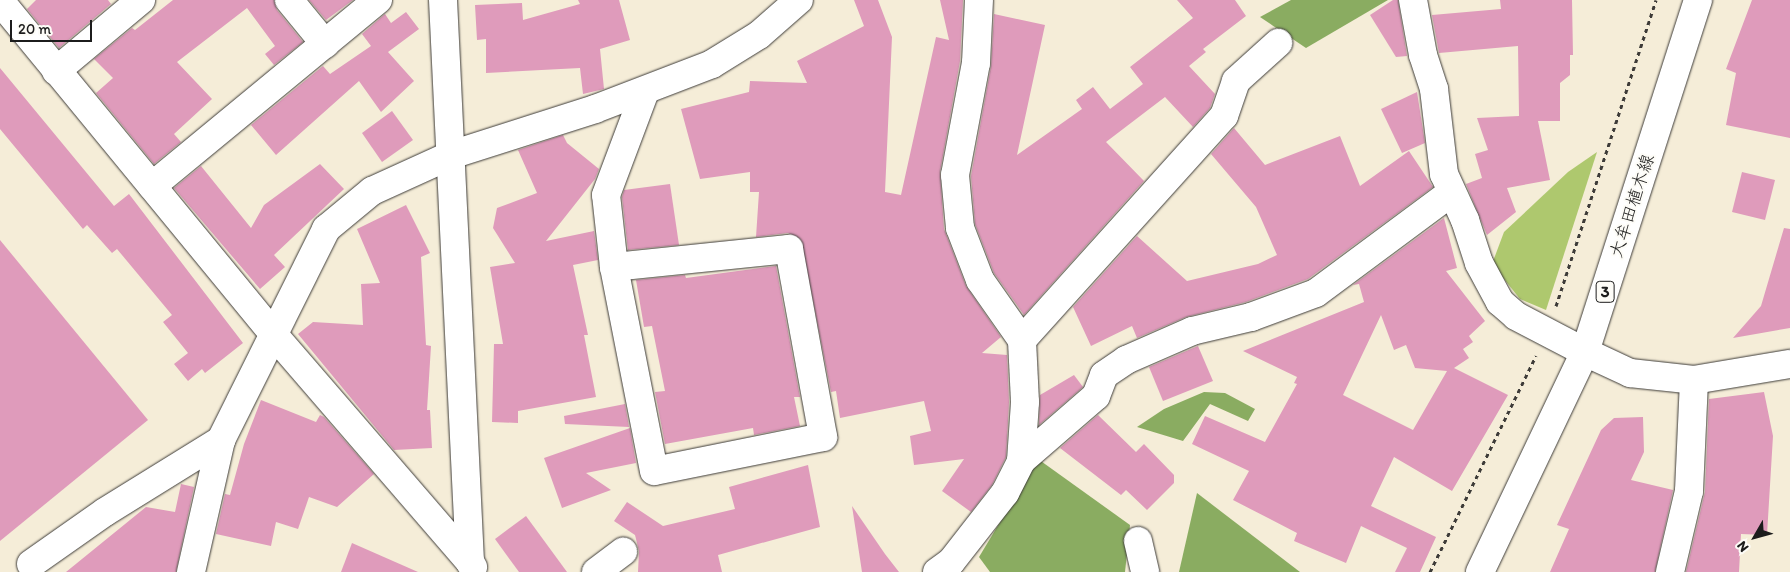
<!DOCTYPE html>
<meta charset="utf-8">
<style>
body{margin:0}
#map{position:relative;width:1790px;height:572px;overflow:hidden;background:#f5edd8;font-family:Itim,"Klee One",sans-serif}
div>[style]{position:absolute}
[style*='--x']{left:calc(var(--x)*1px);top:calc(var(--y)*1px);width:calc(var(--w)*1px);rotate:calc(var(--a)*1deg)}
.green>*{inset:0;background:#aec86e}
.forest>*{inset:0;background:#8aac61}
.building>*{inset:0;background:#df9bbb}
.path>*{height:3px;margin-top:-1.5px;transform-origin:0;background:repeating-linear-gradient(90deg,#3d3b38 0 4px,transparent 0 8px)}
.roads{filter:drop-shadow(0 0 1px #3d3b38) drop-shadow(0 0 1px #3d3b38)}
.minor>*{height:28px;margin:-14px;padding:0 14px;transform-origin:14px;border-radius:14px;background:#fff}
.major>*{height:28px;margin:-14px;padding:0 14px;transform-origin:14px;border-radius:14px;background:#fff}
span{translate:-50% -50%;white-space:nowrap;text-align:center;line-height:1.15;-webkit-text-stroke:4px #fdfcf7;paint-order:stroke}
.shield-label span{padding:1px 4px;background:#fdfcf7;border:1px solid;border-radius:4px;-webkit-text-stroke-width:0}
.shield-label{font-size:16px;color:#1c1c1c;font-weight:700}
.street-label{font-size:18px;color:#1c1c1c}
.north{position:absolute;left:1730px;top:512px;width:50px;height:50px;-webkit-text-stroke:4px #fdfcf7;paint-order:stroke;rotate:232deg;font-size:14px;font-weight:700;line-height:20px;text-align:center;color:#1c1c1c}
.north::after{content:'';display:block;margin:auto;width:18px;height:22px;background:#1c1c1c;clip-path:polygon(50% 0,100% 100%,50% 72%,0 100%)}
.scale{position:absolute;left:10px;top:20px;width:82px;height:22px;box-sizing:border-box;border:2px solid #1c1c1c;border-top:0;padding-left:6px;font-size:15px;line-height:18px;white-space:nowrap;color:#1c1c1c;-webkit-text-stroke:4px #fdfcf7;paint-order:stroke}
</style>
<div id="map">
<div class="green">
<i style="clip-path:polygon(1597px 152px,1546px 310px,1520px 299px,1492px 264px,1504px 232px,1568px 172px)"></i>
</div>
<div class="forest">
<i style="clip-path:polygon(1291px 0,1388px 0,1306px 48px,1260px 17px)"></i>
<i style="clip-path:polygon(1204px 392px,1225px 393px,1255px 409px,1248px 421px,1210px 404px,1183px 441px,1137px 427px,1164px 409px)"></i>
<i style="clip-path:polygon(1038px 459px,1130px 525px,1125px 572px,990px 572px,979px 557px)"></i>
<i style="clip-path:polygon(1197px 493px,1300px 572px,1179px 572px)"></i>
</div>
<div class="building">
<i style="clip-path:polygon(36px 0,108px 0,111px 4px,59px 48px,27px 9px)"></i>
<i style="clip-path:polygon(173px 0,274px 0,277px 10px,303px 42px,274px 65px,265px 54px,275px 46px,247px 8px,177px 62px,212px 99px,174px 134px,181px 142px,154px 164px,96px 93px,113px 78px,94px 59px,132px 28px,135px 30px)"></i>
<i style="clip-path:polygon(309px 0,353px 0,326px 20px)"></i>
<i style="clip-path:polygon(578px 0,619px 0,630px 40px,600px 49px,604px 89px,583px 94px,580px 68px,486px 73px,486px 39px,477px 40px,475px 5px,522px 3px,523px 20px,580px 4px)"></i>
<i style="clip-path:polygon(854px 0,878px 0,892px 37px,885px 192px,901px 195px,936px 37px,949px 40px,940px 0,963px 0,960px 61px,940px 172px,944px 229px,966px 286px,1001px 337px,982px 353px,1007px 355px,1009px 402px,1006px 457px,992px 485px,971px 512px,942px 491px,964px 459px,914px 465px,910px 436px,931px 431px,924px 401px,840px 418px,836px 391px,831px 392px,801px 240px,788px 233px,756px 237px,759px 192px,750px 192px,750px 172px,700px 179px,681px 109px,749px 92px,750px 81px,807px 83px,797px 61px,864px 26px)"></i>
<i style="clip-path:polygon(1177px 0,1235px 0,1246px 16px,1203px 49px,1206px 52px,1189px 66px,1215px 94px,1210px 108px,1193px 127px,1165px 97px,1106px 142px,1144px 181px,1024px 315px,994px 273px,975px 224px,971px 176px,991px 66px,994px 14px,1045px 25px,1017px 155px,1082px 109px,1076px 100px,1093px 87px,1110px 109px,1143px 84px,1130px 67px,1193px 18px)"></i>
<i style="clip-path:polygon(1393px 0,1398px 0,1407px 56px,1396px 57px,1370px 15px)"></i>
<i style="clip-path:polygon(1500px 0,1572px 0,1573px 55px,1570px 55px,1570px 75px,1560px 83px,1560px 121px,1538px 121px,1550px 180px,1507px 188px,1516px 212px,1487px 235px,1466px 184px,1482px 178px,1475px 154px,1488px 150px,1477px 118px,1519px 116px,1518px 46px,1439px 53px,1432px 15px,1501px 9px)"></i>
<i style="clip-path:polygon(1752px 0,1790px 0,1790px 138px,1726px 125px,1736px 73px,1726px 69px)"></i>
<i style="clip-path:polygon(406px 12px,419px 29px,388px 52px,414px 81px,381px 112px,359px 81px,276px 155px,251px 125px,323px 66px,330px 74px,371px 46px,362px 34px,385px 14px,391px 23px)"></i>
<i style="clip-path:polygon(0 68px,114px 206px,129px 194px,243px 343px,205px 373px,202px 369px,188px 381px,174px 364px,188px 353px,163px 322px,172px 315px,117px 249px,112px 253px,87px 225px,83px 229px,0 129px)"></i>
<i style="clip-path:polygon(1417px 92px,1425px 143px,1402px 153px,1381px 109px)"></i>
<i style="clip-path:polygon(392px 111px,413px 140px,382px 162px,362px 133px)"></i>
<i style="clip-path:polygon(1234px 128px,1265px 165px,1340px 136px,1360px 186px,1409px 151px,1433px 187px,1308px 279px,1246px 302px,1186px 317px,1137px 338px,1132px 326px,1091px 346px,1073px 307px,1137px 236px,1187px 281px,1258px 264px,1277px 255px,1256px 207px,1211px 154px)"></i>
<i style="clip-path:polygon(563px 135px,567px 143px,599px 169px,595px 179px,546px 241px,594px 231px,598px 260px,573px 265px,588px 335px,584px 335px,596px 397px,518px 411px,518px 423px,492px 422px,494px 344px,503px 344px,490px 267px,515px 263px,493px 228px,497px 208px,537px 193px,518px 150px)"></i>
<i style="clip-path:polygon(320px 164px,344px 189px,274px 255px,285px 267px,260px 289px,174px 188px,201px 166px,251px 228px,264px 205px)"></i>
<i style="clip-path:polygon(1742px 172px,1775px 180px,1765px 220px,1732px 212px)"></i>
<i style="clip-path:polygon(670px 184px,679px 245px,628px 250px,622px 197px,624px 190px)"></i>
<i style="clip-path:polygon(406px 205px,430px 253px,421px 257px,426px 345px,431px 346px,427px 410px,430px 410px,432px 448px,394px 450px,298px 334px,313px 322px,363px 325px,361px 284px,380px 283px,357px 229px)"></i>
<i style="clip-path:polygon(evenodd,1444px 218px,1457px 268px,1446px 271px,1485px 321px,1469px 336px,1473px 342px,1463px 349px,1469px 358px,1454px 368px,1508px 395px,1452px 491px,1394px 457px,1371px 506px,1436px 537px,1420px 572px,1395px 572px,1407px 548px,1361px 526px,1346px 563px,1294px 541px,1297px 533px,1233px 500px,1249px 471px,1192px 444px,1205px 416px,1265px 442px,1297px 384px,1294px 383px,1297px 377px,1243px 351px,1364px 302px,1359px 284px,1353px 285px,1444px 218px,1381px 315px,1394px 350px,1406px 345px,1415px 368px,1447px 371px,1413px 430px,1343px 395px,1381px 315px)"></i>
<i style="clip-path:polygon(1784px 228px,1790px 229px,1790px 328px,1733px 338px,1761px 306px)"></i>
<i style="clip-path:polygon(0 240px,148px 420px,0 541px)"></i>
<i style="clip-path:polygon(776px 266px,800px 397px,794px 397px,800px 426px,754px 435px,753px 428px,665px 444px,655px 392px,665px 391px,652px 326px,644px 327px,636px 280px,685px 275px,686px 278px)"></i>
<i style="clip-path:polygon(1198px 346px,1213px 381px,1163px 401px,1149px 367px)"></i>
<i style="clip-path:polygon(1074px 375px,1083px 387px,1039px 425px,1040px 395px)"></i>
<i style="clip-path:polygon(1764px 392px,1773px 436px,1767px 535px,1741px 534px,1739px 572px,1686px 572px,1705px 492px,1709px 399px)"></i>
<i style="clip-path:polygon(261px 400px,316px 422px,320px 415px,324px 417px,374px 474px,337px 507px,309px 497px,298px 529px,276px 522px,271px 546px,216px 534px,225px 494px,230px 495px,244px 444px)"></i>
<i style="clip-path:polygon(625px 404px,629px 427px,565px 424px,564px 416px)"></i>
<i style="clip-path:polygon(1098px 415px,1136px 452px,1144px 444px,1174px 475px,1174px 483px,1147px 510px,1126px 490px,1121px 495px,1060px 448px)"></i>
<i style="clip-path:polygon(1643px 417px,1644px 452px,1631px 480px,1673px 490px,1655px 572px,1550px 572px,1569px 529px,1557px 525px,1601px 430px,1614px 418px)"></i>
<i style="clip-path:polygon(630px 428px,636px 463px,586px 473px,611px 490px,562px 508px,544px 458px)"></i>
<i style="clip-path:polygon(808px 465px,820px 527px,718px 555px,722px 572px,638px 572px,639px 551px,635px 535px,614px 521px,627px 502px,663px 526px,735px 509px,729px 487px)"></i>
<i style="clip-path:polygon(181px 484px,194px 487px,176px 572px,66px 572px,146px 507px,175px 512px)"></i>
<i style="clip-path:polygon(852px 506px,885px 554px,899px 572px,862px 572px)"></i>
<i style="clip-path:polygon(526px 516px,567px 572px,519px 572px,495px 539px)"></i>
<i style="clip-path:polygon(352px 543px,418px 572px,341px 572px)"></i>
</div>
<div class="path">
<i style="--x:1556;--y:306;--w:322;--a:-71.9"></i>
<i style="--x:1430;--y:572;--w:241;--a:-63.9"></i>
</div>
<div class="roads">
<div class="minor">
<i style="--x:289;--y:0;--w:57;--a:50.7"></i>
<i style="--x:443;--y:0;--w:563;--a:87.25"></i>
<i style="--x:470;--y:562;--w:6;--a:59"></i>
<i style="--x:1413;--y:0;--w:56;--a:79.7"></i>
<i style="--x:1423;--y:55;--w:36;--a:72"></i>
<i style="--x:1434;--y:89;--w:86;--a:83.3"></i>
<i style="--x:1444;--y:174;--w:51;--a:65.5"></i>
<i style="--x:1465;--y:220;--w:45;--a:72"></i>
<i style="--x:1479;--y:263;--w:44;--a:61.7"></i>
<i style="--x:1500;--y:302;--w:21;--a:41"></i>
<i style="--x:1516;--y:316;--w:78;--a:27.6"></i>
<i style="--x:0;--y:1;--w:432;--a:50.6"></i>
<i style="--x:274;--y:335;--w:300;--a:49.2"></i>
<i style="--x:56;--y:71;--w:111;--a:-39.9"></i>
<i style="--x:152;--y:186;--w:293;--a:-39.5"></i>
<i style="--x:614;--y:267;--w:176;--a:-5.9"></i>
<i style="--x:789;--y:249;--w:191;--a:79.7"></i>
<i style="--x:823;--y:437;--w:172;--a:168.6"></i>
<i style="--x:654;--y:471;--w:208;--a:-101.1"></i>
<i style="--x:614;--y:267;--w:72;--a:-96.3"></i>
<i style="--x:606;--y:195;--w:111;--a:-69.4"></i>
<i style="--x:1022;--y:340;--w:302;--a:-48"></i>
<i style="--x:1224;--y:116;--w:37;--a:-71"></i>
<i style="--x:1236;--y:81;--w:57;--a:-42.1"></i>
<i style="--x:1021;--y:461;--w:99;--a:-40.9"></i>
<i style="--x:1096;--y:396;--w:22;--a:-69"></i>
<i style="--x:1104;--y:375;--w:27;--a:-34"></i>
<i style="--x:1126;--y:360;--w:72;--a:-23.7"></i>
<i style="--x:1192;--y:331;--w:61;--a:-13.3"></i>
<i style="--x:1251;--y:317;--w:69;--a:-20.3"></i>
<i style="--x:1316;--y:293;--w:169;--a:-36.6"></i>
<i style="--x:1138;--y:541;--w:32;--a:77"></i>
<i style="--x:31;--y:564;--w:90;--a:-35.1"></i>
<i style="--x:105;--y:512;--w:137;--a:-31.8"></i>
<i style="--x:191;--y:572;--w:135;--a:-77.2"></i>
<i style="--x:221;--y:440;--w:236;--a:-63.5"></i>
<i style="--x:326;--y:229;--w:60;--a:-39.6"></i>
<i style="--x:372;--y:191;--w:87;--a:-24.5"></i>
<i style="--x:451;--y:155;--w:151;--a:-17.7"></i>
<i style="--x:595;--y:109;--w:125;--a:-21"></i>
<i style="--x:712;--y:64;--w:55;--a:-31.7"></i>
<i style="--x:759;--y:35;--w:53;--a:-41.2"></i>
<i style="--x:596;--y:572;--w:34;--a:-37"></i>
<i style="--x:937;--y:572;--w:17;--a:-36"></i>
<i style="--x:951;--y:562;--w:88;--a:-52"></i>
<i style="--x:1005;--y:493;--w:36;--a:-63"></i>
<i style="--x:1021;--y:461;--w:59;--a:-86.1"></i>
<i style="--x:1025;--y:402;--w:62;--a:-92.8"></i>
<i style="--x:1022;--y:340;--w:73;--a:-125"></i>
<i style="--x:980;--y:280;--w:56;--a:-111"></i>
<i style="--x:960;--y:228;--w:53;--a:-95.4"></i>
<i style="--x:955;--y:175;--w:114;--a:-79.4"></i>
<i style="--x:976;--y:63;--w:63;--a:-87.3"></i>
<i style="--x:1670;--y:572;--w:83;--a:-76.8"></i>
<i style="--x:1689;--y:491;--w:111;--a:-87.4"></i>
</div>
<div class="major">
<i style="--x:1585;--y:352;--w:50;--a:25"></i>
<i style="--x:1630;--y:373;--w:64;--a:6.2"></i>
<i style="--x:1694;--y:380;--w:97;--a:-9.5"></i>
<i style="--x:1480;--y:572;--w:244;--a:-64.5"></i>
<i style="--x:1585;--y:352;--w:370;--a:-72.2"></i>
</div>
</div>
<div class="shield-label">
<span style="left:1605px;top:292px">3</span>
</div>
<div class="street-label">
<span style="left:1632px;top:206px;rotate:-72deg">大牟田植木線</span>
</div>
<div class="north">N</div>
<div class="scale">20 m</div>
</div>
